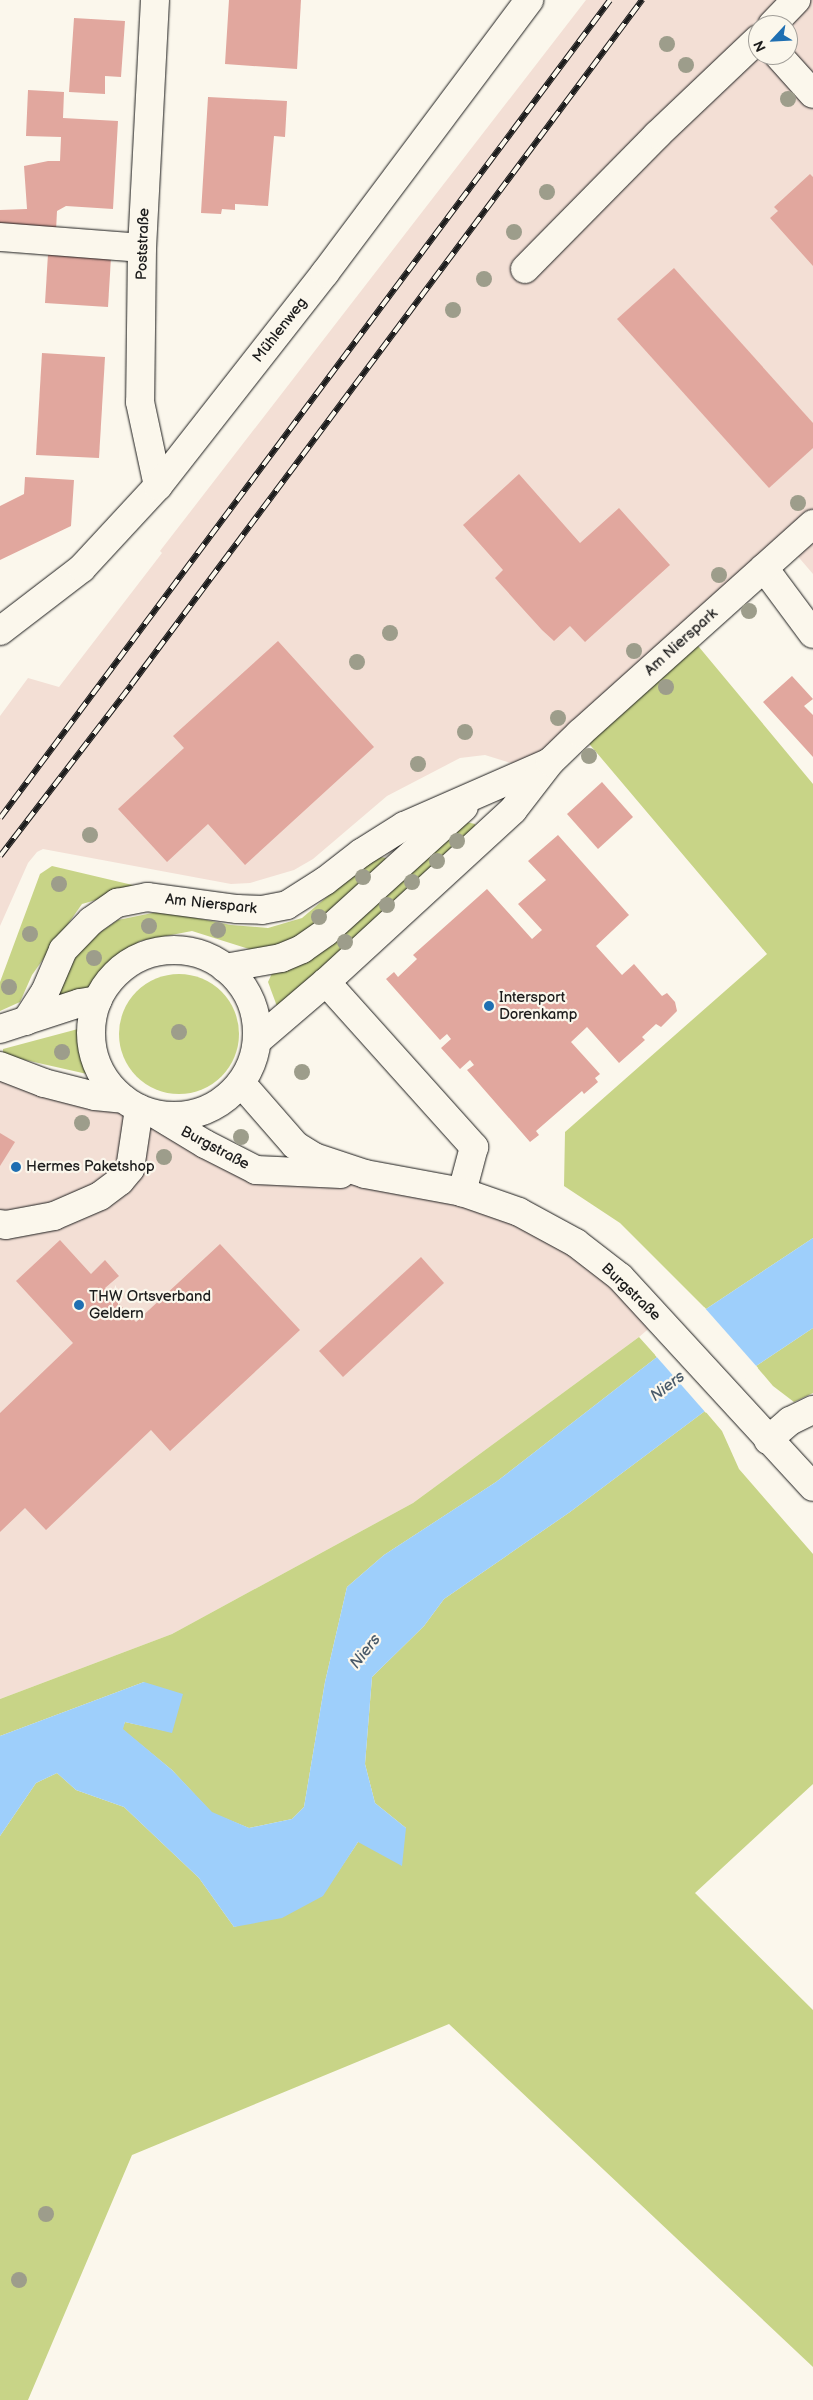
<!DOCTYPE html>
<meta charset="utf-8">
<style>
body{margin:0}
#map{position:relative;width:813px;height:2400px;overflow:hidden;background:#fbf7ec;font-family:"Balsamiq Sans",sans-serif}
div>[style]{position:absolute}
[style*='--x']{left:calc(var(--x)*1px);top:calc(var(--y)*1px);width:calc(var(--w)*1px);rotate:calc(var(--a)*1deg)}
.built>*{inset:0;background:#f3dfd5}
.green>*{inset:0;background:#c8d487}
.round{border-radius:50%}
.water>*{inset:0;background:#9ecffb}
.pier>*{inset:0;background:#fbf7ec}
.building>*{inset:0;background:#e1a79e}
.roads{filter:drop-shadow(0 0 1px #1c1c1c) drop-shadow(0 0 1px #1c1c1c)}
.minor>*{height:28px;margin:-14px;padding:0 14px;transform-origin:14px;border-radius:14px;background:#fbf7ec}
.minor>.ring{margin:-14px;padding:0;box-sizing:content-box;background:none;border:28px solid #fbf7ec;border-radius:50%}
.rail>*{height:5.5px;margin-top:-2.75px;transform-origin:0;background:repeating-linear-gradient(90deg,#fbf7ec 0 11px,#1c1c1c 0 22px);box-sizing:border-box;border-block:1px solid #1c1c1c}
.trees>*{width:16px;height:16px;margin:-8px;border-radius:50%;background:#9d9d8b}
.dots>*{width:14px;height:14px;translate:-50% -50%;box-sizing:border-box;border:2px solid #fbf7ec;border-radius:50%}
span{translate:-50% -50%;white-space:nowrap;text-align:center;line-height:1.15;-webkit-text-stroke:4.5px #fbf7ec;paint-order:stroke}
.street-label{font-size:15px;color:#1c1c1c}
.poi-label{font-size:15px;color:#1c1c1c}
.left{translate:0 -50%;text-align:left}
.water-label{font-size:16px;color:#4a5b6a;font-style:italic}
.north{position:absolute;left:748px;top:15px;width:50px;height:50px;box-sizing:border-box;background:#fbf7ec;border:1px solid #a29f99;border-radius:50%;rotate:245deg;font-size:14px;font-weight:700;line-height:20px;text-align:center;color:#1c1c1c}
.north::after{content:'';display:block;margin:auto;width:18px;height:22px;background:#1f6fb2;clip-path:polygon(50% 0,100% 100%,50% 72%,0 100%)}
</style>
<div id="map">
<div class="built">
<i style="clip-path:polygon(evenodd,586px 0,813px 0,813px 574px,789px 546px,524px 767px,485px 755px,460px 758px,387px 796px,313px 859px,294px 870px,250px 883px,231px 884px,43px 849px,37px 852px,28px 863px,0 926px,0 716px,28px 678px,59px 687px,162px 553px,160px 551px,586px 0,758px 25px,788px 25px,788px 55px,758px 55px,758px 25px)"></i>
<i style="clip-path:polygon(0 1066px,291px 1173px,519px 1212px,660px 1319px,639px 1337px,413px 1503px,172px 1634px,0 1699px)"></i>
</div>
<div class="green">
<i style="clip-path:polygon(689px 635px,813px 784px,813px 1238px,706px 1309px,620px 1223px,564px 1186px,565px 1132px,767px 954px,580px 733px)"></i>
<i style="clip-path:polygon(466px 822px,475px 824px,477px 835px,278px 1009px,268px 982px,274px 969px)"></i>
<i style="clip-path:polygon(375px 856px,386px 858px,383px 869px,284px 948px,249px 949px,192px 931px,140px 941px,109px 963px,91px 991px,61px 1003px,54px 996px,62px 975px,83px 944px,118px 920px,162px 911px,231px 925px,268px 928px,302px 918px)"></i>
<i style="clip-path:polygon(52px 866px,141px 887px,82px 904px,32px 975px,20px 1002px,0 1011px,0 982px,40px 874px)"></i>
<i class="round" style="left:119px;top:974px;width:120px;height:120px"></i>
<i style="clip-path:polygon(78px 1029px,87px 1074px,3px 1055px,3px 1049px)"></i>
<i style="clip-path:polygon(813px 1328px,813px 1393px,794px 1402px,773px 1386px,756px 1366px)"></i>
<i style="clip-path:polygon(639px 1337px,657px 1357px,496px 1482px,384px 1555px,347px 1587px,325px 1682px,304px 1807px,292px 1819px,249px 1828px,212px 1813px,172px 1770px,122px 1729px,125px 1722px,171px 1732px,144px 1682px,0 1736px,0 1699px,172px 1634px,413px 1503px)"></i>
<i style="clip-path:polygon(705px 1411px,722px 1431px,739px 1469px,813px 1554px,813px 1784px,695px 1893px,813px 2010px,813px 2367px,449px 2024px,132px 2155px,28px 2400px,0 2400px,0 1836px,36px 1783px,57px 1773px,76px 1790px,124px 1807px,199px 1878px,234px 1927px,322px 1896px,358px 1842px,406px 1828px,375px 1803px,365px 1764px,372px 1677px,424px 1626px,444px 1599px,570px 1512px)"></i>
</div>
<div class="water">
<i style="clip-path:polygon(813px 1238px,813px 1328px,756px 1366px,705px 1411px,570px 1512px,444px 1599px,424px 1626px,372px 1677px,365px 1764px,375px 1803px,406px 1828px,402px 1866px,358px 1842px,323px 1896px,282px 1918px,234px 1927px,199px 1878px,124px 1807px,76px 1790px,57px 1773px,36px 1783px,0 1836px,0 1736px,144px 1682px,183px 1694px,172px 1733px,125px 1722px,123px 1729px,172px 1770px,212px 1812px,249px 1828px,292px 1819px,304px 1807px,325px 1682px,347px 1587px,384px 1555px,496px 1482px,657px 1357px,706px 1309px)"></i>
</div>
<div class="pier">
<i style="clip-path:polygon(704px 1307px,758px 1368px,706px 1413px,655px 1355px)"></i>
</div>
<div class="building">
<i style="clip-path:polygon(229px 0,301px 0,297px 69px,225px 64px)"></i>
<i style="clip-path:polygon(74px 18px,125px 21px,121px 77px,105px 76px,105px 94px,69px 92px)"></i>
<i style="clip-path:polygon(28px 90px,64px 92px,63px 118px,118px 121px,113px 209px,66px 206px,57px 211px,56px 231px,0 227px,0 210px,27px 209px,24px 166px,48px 161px,60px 161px,61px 137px,26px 136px)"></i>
<i style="clip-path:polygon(208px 97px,287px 101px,285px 137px,274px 136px,268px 206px,235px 204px,235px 210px,222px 209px,221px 214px,201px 213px)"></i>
<i style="clip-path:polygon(810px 174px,813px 177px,813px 266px,770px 218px,778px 211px,774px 207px)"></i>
<i style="clip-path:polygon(48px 254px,111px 257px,108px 307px,45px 303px)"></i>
<i style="clip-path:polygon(674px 268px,813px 423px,813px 448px,769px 488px,617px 319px)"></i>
<i style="clip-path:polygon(42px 353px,105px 357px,99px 458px,36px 455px)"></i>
<i style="clip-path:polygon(519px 474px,580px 543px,619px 508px,670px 565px,585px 642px,570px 626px,554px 641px,542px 630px,495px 578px,503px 570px,463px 525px)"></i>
<i style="clip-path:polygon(25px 477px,74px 480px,71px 526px,0 560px,0 506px,24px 494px)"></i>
<i style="clip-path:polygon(278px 641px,374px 747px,245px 865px,208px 824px,167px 862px,118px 809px,184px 748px,173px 736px)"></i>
<i style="clip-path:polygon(792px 676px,813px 699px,804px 706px,813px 715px,813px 757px,763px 702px)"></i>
<i style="clip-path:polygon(602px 782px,633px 817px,598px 849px,567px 814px)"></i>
<i style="clip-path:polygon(558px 835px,629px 915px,596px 946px,622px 975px,634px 964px,662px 996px,667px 993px,675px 1002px,677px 1011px,661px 1027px,656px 1024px,642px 1037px,645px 1040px,619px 1063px,587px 1027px,571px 1042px,600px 1074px,595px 1078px,598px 1082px,584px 1094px,582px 1091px,536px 1131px,539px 1135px,530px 1142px,467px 1070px,474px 1065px,470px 1060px,460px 1069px,441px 1048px,451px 1039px,447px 1034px,440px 1040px,386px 979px,394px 972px,398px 977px,417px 959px,413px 955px,487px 889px,532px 939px,542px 930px,518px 904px,546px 880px,528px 861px)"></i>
<i style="clip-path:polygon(0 1133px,15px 1142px,0 1166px)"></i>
<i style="clip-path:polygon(60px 1240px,91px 1274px,105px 1260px,119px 1276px,105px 1288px,136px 1322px,220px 1244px,300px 1330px,170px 1451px,151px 1430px,46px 1530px,25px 1508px,0 1532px,0 1413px,73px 1343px,16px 1281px)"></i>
<i style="clip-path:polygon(421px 1257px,444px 1283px,343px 1377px,319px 1351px)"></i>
</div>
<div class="roads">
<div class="minor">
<i style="--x:155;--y:0;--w:248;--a:93"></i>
<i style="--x:142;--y:248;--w:154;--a:90.7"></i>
<i style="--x:140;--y:402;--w:86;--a:77.9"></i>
<i style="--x:772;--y:25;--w:35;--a:-46"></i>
<i style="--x:778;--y:55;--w:52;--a:48.1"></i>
<i style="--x:0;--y:237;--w:142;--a:4.4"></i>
<i style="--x:525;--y:269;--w:188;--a:-45.4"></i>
<i style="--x:657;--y:135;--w:139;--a:-43.5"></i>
<i style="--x:764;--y:568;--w:82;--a:53.4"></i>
<i style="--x:0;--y:631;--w:103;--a:-37.5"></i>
<i style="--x:82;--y:568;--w:112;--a:-47.2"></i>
<i style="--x:158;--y:486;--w:271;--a:-51.9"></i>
<i style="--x:325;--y:273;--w:341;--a:-53.2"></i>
<i class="ring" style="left:91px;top:950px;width:138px;height:138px"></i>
<i style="--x:225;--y:968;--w:57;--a:-10.1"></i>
<i style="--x:281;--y:958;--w:23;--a:-23"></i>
<i style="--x:302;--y:949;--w:29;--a:-35"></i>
<i style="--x:326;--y:932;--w:186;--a:-42.2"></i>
<i style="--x:326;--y:982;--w:222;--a:48.1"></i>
<i style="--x:474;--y:1147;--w:47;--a:104.9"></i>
<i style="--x:26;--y:1021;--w:35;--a:-57"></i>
<i style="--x:45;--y:992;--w:46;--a:-66.8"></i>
<i style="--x:63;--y:950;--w:40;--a:-46"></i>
<i style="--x:91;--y:921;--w:32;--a:-35"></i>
<i style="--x:117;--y:903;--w:31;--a:-11"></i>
<i style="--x:147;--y:897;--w:91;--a:7.6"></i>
<i style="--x:237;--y:909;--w:25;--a:2"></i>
<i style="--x:262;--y:910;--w:25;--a:-11"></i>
<i style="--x:287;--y:905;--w:45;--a:-32.3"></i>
<i style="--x:325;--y:881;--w:46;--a:-37.9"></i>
<i style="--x:361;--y:853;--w:51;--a:-32.1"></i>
<i style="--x:404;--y:826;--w:157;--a:-23.6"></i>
<i style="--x:0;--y:1029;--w:84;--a:-18"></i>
<i style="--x:80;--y:1003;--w:18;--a:-9"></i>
<i style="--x:258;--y:1040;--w:89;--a:-40.5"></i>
<i style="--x:326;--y:982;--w:254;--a:-42.6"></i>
<i style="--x:513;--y:810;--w:61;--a:-52.4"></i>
<i style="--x:550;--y:762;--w:42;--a:-44"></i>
<i style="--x:580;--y:733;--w:313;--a:-41.9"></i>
<i style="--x:0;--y:1066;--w:47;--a:21.1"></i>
<i style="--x:44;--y:1083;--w:53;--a:14.3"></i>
<i style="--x:95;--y:1096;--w:28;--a:6"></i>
<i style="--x:241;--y:1083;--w:82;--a:48.9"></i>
<i style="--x:295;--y:1145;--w:22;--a:32"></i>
<i style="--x:314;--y:1157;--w:54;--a:18.4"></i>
<i style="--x:365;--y:1174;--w:99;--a:10.5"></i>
<i style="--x:462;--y:1192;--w:60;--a:19.3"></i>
<i style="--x:519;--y:1212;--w:65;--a:28.5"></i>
<i style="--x:576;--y:1243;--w:56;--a:37.7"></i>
<i style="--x:620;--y:1277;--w:285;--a:47.4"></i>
<i style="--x:157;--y:1115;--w:56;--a:31.1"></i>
<i style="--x:205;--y:1144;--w:57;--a:27"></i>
<i style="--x:256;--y:1170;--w:85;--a:2.7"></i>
<i style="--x:0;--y:1224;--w:6;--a:9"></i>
<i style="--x:6;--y:1225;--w:49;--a:-10.6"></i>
<i style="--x:54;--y:1216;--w:50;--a:-23.5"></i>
<i style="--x:100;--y:1196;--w:25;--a:-37"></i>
<i style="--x:120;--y:1181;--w:16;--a:-50"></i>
<i style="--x:130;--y:1169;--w:61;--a:-81.5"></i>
<i style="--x:768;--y:1440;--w:29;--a:-41"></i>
<i style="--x:790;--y:1421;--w:25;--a:-26"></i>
</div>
</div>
<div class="rail">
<i style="--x:0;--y:818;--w:1020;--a:-53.29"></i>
<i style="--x:0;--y:856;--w:215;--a:-52.5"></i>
<i style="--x:131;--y:685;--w:855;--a:-53.28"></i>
</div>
<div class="trees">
<i style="left:667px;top:44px"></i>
<i style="left:686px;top:65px"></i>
<i style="left:788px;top:99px"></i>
<i style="left:547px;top:192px"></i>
<i style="left:514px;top:232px"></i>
<i style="left:484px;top:279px"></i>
<i style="left:453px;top:310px"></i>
<i style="left:798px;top:503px"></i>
<i style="left:719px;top:575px"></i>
<i style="left:749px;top:611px"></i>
<i style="left:390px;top:633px"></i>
<i style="left:634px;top:651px"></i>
<i style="left:357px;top:662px"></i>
<i style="left:666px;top:687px"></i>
<i style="left:558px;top:718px"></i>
<i style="left:465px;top:732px"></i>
<i style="left:589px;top:756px"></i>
<i style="left:418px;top:764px"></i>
<i style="left:90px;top:835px"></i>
<i style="left:457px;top:841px"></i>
<i style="left:437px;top:861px"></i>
<i style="left:363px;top:877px"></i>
<i style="left:412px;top:882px"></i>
<i style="left:59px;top:884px"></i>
<i style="left:387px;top:905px"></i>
<i style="left:319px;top:917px"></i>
<i style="left:149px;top:926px"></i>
<i style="left:218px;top:930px"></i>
<i style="left:30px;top:934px"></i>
<i style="left:345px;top:942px"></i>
<i style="left:94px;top:958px"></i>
<i style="left:9px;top:987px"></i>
<i style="left:179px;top:1032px"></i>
<i style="left:62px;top:1052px"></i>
<i style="left:302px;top:1072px"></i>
<i style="left:82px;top:1123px"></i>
<i style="left:241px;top:1137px"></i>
<i style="left:164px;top:1157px"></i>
<i style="left:46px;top:2214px"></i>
<i style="left:19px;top:2280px"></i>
</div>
<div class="dots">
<i style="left:489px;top:1006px;background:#1f6fb2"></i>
<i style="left:16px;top:1167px;background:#1f6fb2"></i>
<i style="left:79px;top:1305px;background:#1f6fb2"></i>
</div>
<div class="street-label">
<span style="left:143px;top:244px;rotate:-88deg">Poststraße</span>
<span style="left:280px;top:330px;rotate:-52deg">Mühlenweg</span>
<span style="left:681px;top:642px;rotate:-42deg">Am Nierspark</span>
<span style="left:211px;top:904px;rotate:6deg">Am Nierspark</span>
<span style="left:215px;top:1148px;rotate:28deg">Burgstraße</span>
<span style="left:631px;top:1292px;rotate:44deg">Burgstraße</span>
</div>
<div class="poi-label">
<span class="left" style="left:499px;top:1006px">Intersport<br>Dorenkamp</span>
<span class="left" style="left:26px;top:1167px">Hermes Paketshop</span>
<span class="left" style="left:89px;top:1305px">THW Ortsverband<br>Geldern</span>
</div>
<div class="water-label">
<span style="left:668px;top:1387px;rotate:-37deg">Niers</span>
<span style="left:366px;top:1652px;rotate:-52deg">Niers</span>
</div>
<div class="north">N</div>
</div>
